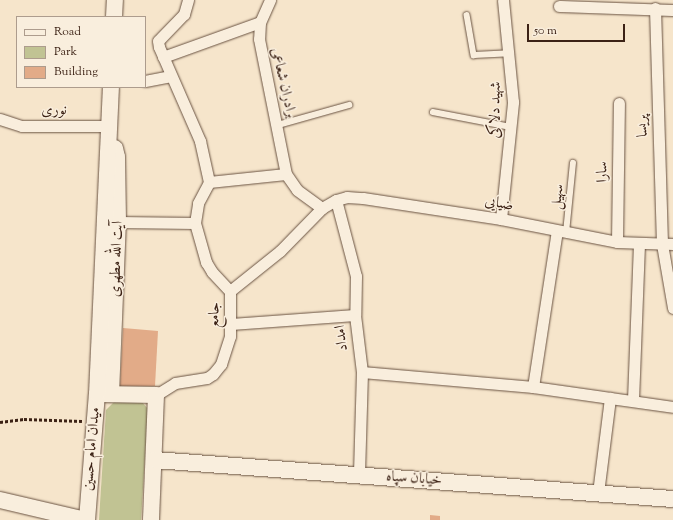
<!DOCTYPE html>
<meta charset="utf-8">
<style>
body{margin:0}
#map{position:relative;width:673px;height:520px;overflow:hidden;background:#f6e5cb;font-family:"Sorts Mill Goudy",Amiri,serif}
div>[style]{position:absolute}
[style*='--x']{left:calc(var(--x)*1px);top:calc(var(--y)*1px);width:calc(var(--w)*1px);rotate:calc(var(--a)*1deg)}
.green>*{inset:0;background:#c1c393}
.building>*{inset:0;background:#e2ab88}
.path>*{height:2.5px;margin-top:-1.25px;transform-origin:0;background:repeating-linear-gradient(90deg,#3c2215 0 3px,transparent 0 5px)}
.roads{filter:drop-shadow(0 0 1px #6a5342) drop-shadow(0 0 1px #6a5342)}
.lane>*{height:5.5px;margin:-2.75px;padding:0 2.75px;transform-origin:2.75px;border-radius:2.75px;background:#f9eedd}
.street>*{height:11px;margin:-5.5px;padding:0 5.5px;transform-origin:5.5px;border-radius:5.5px;background:#f9eedd}
.secondary>*{height:16px;margin:-8px;padding:0 8px;transform-origin:8px;border-radius:8px;background:#f9eedd}
span{translate:-50% -50%;white-space:nowrap;text-align:center;line-height:1.15;-webkit-text-stroke:3px #f9eedd;paint-order:stroke}
.street-label{font-size:15px;color:#3c2215}
.legend{position:absolute;left:16px;top:16px;width:130px;height:72px;box-sizing:border-box;background:#f9eedd;border:1px solid #ad9c8d;margin:0;padding:5px 7px;list-style:none;font-size:12px;color:#3c2215}
.legend li{display:flex;align-items:center;gap:8px;height:20px}
.legend b{width:20px;border:1px solid #ad9c8d}
.scale{position:absolute;left:527px;top:24px;width:98px;height:18px;box-sizing:border-box;border:2px solid #3c2215;border-top:0;padding-left:5px;font-size:12px;line-height:14px;white-space:nowrap;color:#3c2215;-webkit-text-stroke:3px #f9eedd;paint-order:stroke}
</style>
<div id="map">
<div class="green">
<i style="clip-path:polygon(114px 402px,142px 402px,148px 409px,141px 520px,99px 520px,106px 410px)"></i>
</div>
<div class="building">
<i style="clip-path:polygon(123px 328px,158px 331px,155px 386px,120px 386px)"></i>
<i style="clip-path:polygon(430px 515px,440px 516px,440px 520px,430px 520px)"></i>
</div>
<div class="path">
<i style="--x:0;--y:422;--w:24;--a:-7"></i>
<i style="--x:24;--y:419;--w:58;--a:2"></i>
</div>
<div class="roads">
<div class="lane">
<i style="--x:467;--y:15;--w:41;--a:80.1"></i>
<i style="--x:474;--y:55;--w:35;--a:-3"></i>
<i style="--x:433;--y:112;--w:79;--a:10.9"></i>
<i style="--x:278;--y:125;--w:74;--a:-15.7"></i>
<i style="--x:566;--y:233;--w:70;--a:-84.3"></i>
</div>
<div class="street">
<i style="--x:188;--y:0;--w:15;--a:106"></i>
<i style="--x:184;--y:14;--w:37;--a:134"></i>
<i style="--x:158;--y:41;--w:6;--a:81"></i>
<i style="--x:159;--y:47;--w:103;--a:66.4"></i>
<i style="--x:200;--y:141;--w:42;--a:77.6"></i>
<i style="--x:270;--y:0;--w:24;--a:114"></i>
<i style="--x:260;--y:22;--w:17;--a:93"></i>
<i style="--x:259;--y:39;--w:138;--a:78.7"></i>
<i style="--x:559;--y:6;--w:114;--a:2"></i>
<i style="--x:655;--y:8;--w:236;--a:88.3"></i>
<i style="--x:662;--y:244;--w:65;--a:80.2"></i>
<i style="--x:163;--y:57;--w:103;--a:-19.8"></i>
<i style="--x:145;--y:81;--w:25;--a:-11"></i>
<i style="--x:0;--y:119;--w:23;--a:18"></i>
<i style="--x:22;--y:126;--w:86;--a:0"></i>
<i style="--x:336;--y:200;--w:79;--a:75.3"></i>
<i style="--x:356;--y:276;--w:39;--a:91"></i>
<i style="--x:355;--y:315;--w:57;--a:83"></i>
<i style="--x:362;--y:372;--w:103;--a:91.7"></i>
<i style="--x:501;--y:219;--w:118;--a:-84.1"></i>
<i style="--x:513;--y:102;--w:102;--a:-95.6"></i>
<i style="--x:118;--y:222;--w:77;--a:0.7"></i>
<i style="--x:195;--y:223;--w:41;--a:74.2"></i>
<i style="--x:206;--y:262;--w:12;--a:59"></i>
<i style="--x:212;--y:272;--w:26;--a:47"></i>
<i style="--x:195;--y:223;--w:20;--a:-81"></i>
<i style="--x:198;--y:203;--w:24;--a:-62"></i>
<i style="--x:209;--y:182;--w:77;--a:-5.9"></i>
<i style="--x:286;--y:174;--w:19;--a:55"></i>
<i style="--x:297;--y:190;--w:31;--a:36"></i>
<i style="--x:617;--y:242;--w:139;--a:-89.2"></i>
<i style="--x:231;--y:324;--w:124;--a:-4.2"></i>
<i style="--x:362;--y:372;--w:172;--a:5"></i>
<i style="--x:533;--y:387;--w:141;--a:8.1"></i>
<i style="--x:533;--y:387;--w:158;--a:-81.3"></i>
<i style="--x:156;--y:395;--w:22;--a:-32"></i>
<i style="--x:175;--y:383;--w:32;--a:-9"></i>
<i style="--x:207;--y:378;--w:7;--a:-34"></i>
<i style="--x:213;--y:374;--w:13;--a:-51"></i>
<i style="--x:221;--y:364;--w:29;--a:-72"></i>
<i style="--x:230;--y:336;--w:45;--a:-90"></i>
<i style="--x:230;--y:291;--w:64;--a:-38.7"></i>
<i style="--x:280;--y:251;--w:60;--a:-45.7"></i>
<i style="--x:322;--y:208;--w:16;--a:-30"></i>
<i style="--x:336;--y:200;--w:11;--a:-15"></i>
<i style="--x:347;--y:197;--w:16;--a:4"></i>
<i style="--x:363;--y:198;--w:140;--a:8.7"></i>
<i style="--x:501;--y:219;--w:118;--a:11.2"></i>
<i style="--x:617;--y:242;--w:56;--a:2"></i>
<i style="--x:633;--y:400;--w:156;--a:-87.8"></i>
<i style="--x:598;--y:493;--w:96;--a:-82.8"></i>
</div>
<div class="secondary">
<i style="--x:114;--y:17;--w:17;--a:-87"></i>
<i style="--x:100;--y:394;--w:56;--a:1"></i>
<i style="--x:156;--y:395;--w:125;--a:92.3"></i>
<i style="--x:111;--y:394;--w:172;--a:-87.7"></i>
<i style="--x:118;--y:222;--w:65;--a:-90.9"></i>
<i style="--x:117;--y:157;--w:9;--a:-103"></i>
<i style="--x:155;--y:460;--w:519;--a:4.31"></i>
<i style="--x:0;--y:500;--w:87;--a:13.2"></i>
<i style="--x:87;--y:520;--w:126;--a:-85.5"></i>
<i style="--x:97;--y:394;--w:307;--a:-87.4"></i>
</div>
</div>
<div class="street-label">
<span style="left:283px;top:83px;rotate:77deg">برادران شعاعی</span>
<span style="left:496px;top:110px;rotate:-89deg">شهید دلاکی</span>
<span style="left:54px;top:111px">نوری</span>
<span style="left:643px;top:126px;rotate:-92deg">پریسا</span>
<span style="left:603px;top:172px;rotate:-89deg">سارا</span>
<span style="left:558px;top:197px;rotate:-84deg">سهیل</span>
<span style="left:499px;top:204px;rotate:10deg">ضیایی</span>
<span style="left:117px;top:259px;rotate:-88deg">آیت الله مطهری</span>
<span style="left:215px;top:315px;rotate:-89deg">جامع</span>
<span style="left:342px;top:338px;rotate:-97deg">امداد</span>
<span style="left:92px;top:449px;rotate:-85deg">میدان امام حسین</span>
<span style="left:414px;top:479px;rotate:4deg">خیابان سپاه</span>
</div>
<ul class="legend">
<li><b style="height:5px;background:#f9eedd"></b>Road</li>
<li><b style="height:11px;background:#c1c393"></b>Park</li>
<li><b style="height:11px;background:#e2ab88"></b>Building</li>
</ul>
<div class="scale">50 m</div>
</div>
